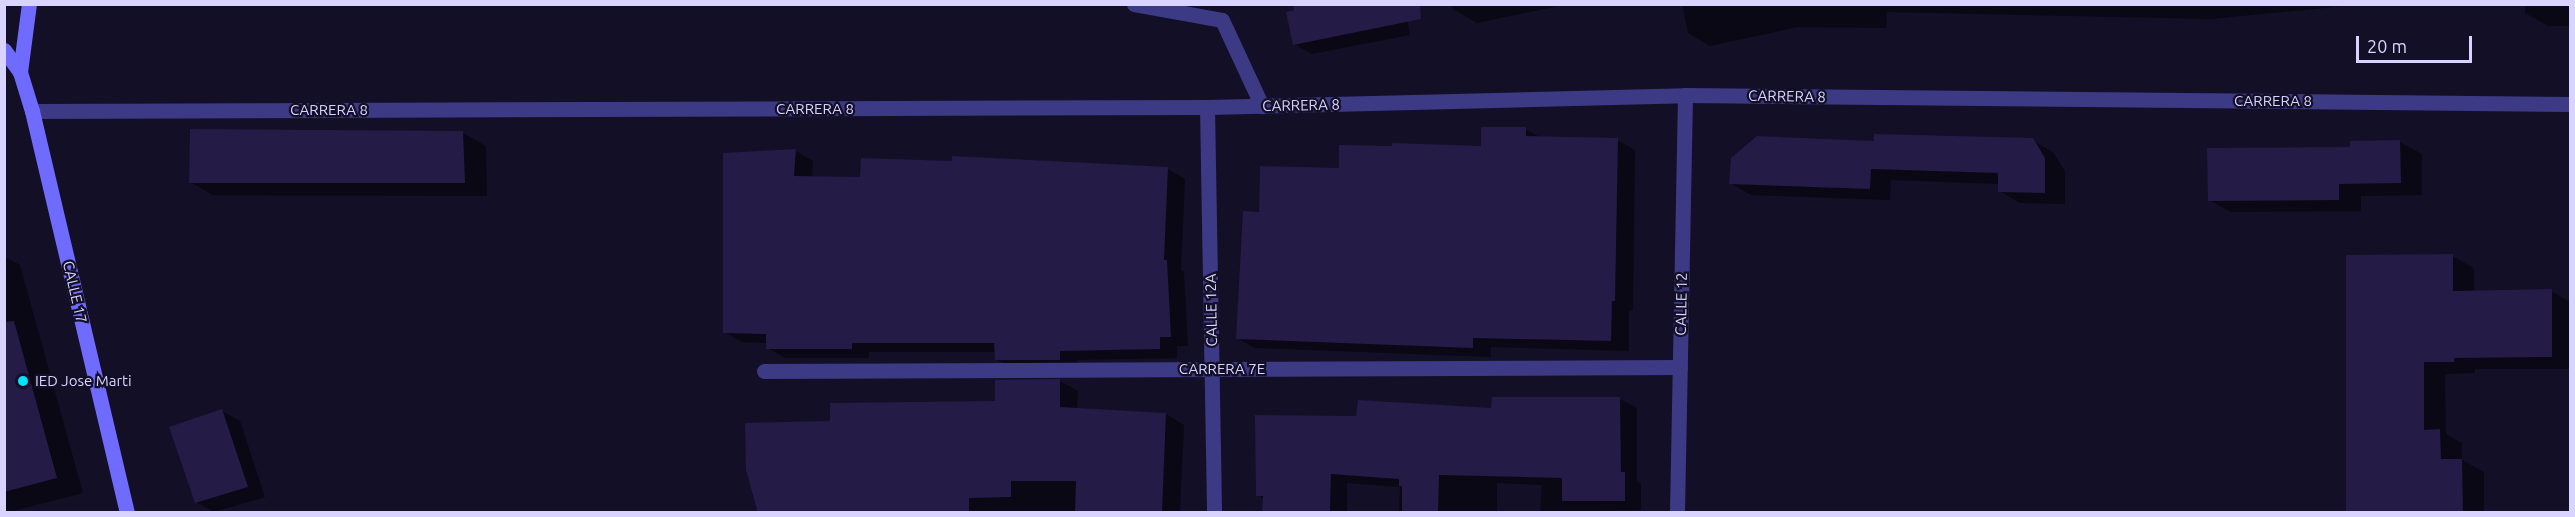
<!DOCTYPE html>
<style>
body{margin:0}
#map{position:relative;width:2575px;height:517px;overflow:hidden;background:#130f26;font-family:Ubuntu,sans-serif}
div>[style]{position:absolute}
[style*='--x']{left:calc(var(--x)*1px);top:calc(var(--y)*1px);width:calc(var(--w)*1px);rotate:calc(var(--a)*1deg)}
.shadow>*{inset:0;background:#0007}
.building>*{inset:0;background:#241b47}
.lane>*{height:15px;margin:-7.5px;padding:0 7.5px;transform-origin:7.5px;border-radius:7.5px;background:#3d3a85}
.street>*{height:15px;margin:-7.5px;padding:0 7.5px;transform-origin:7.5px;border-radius:7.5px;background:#3d3a85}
.secondary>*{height:15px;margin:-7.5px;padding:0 7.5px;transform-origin:7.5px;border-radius:7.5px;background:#6f6bff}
.dots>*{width:16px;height:16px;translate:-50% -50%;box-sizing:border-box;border:3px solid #130f26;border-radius:50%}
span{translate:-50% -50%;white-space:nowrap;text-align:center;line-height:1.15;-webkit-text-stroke:4.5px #130f26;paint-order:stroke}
.street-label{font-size:15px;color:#d9d4ff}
.poi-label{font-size:15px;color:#d9d4ff}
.left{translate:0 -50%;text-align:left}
.frame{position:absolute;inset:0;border:6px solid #d9d4ff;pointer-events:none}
.scale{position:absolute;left:2356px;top:36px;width:116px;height:27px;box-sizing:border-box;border:3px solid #d9d4ff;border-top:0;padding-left:8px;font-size:18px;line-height:21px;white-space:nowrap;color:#d9d4ff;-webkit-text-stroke:4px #130f26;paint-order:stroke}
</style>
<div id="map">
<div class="shadow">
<i style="clip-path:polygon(1404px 4px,1410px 35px,1312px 54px,1294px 44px)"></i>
<i style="clip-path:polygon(1452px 4px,1568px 4px,1477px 23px,1453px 9px)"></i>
<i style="clip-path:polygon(1682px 4px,2367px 4px,2211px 19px,1887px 12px,1886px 28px,1798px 27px,1710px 46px,1688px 33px)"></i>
<i style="clip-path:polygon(2525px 4px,2570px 4px,2570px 26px,2548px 26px,2525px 13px)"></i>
<i style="clip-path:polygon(1525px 129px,1542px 138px,1617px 140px,1635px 150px,1633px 310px,1629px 310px,1629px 351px,1491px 347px,1491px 357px,1255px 348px,1237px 338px,1340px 169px,1482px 148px)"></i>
<i style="clip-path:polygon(463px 133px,486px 146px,487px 196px,213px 195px,190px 182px)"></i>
<i style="clip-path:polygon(2032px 140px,2053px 152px,2065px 171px,2065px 204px,2020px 203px,1999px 191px,1999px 184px,1891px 180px,1890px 200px,1751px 195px,1730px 183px,1875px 142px)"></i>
<i style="clip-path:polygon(2400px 142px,2422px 154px,2422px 195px,2361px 196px,2361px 211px,2231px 212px,2209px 200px,2352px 148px)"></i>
<i style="clip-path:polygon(796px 151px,813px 161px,812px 178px,861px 179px,1168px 169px,1185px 179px,1181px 270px,1184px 272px,1188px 346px,1177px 346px,1177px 358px,1077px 360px,1077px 369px,1013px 369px,996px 359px,996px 352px,869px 352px,869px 358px,785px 358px,768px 348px,767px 343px,742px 342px,724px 332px)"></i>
<i style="clip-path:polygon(4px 256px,20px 265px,83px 493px,10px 512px,4px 512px)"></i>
<i style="clip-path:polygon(2452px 256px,2474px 268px,2474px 292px,2551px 291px,2570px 302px,2570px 369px,2475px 369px,2475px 373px,2445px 374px,2446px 434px,2462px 443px,2462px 460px,2484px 472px,2484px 512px,2347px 512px)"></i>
<i style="clip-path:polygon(1060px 381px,1078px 391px,1077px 410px,1166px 414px,1184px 425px,1180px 512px,759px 512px,832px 423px,997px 402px)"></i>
<i style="clip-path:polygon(1493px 399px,1620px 399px,1637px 408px,1637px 481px,1641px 484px,1641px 510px,1540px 512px,1542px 485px,1497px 483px,1497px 512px,1399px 512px,1400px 487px,1347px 483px,1347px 512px,1264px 512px,1264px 499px,1258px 495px,1358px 417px,1492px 410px)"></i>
<i style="clip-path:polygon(222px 411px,240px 421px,265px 497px,214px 512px,196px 502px)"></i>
</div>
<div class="building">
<i style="clip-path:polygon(1293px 4px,1420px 4px,1421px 19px,1293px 45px,1286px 12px,1294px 10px)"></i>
<i style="clip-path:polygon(1481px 127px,1526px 127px,1526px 136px,1618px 138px,1615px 301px,1612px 301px,1611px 341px,1473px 338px,1473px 348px,1236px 339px,1243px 211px,1259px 212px,1260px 166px,1339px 168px,1339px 145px,1392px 146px,1392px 143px,1481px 146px)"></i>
<i style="clip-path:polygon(190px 129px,463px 131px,465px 183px,189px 183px)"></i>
<i style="clip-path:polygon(1874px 134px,2033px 138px,2045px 158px,2045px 193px,1998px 192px,1998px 173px,1871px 169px,1870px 189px,1729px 184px,1731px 158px,1757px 136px,1874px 141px)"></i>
<i style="clip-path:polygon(2400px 140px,2401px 183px,2339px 184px,2339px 200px,2208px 201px,2207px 148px,2350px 147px,2350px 141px)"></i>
<i style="clip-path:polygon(796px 149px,794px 176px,860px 177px,861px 158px,952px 161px,952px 156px,1168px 167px,1164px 260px,1167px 260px,1171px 337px,1160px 337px,1160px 349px,1060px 351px,1060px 360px,995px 360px,994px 343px,852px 343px,852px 349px,766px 349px,766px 334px,723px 333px,723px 153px)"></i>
<i style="clip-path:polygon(2453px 254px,2453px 291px,2552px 289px,2552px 357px,2454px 358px,2454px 362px,2424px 362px,2424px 430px,2440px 429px,2441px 459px,2462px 459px,2463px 513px,2346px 513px,2346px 255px)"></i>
<i style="clip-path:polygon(14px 321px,57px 478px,4px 492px,4px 322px)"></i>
<i style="clip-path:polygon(1060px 379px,1060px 407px,1166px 413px,1162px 513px,1075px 513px,1076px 481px,1011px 481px,1011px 497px,969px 498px,969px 513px,758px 513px,746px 470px,745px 423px,830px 421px,830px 403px,995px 401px,995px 380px)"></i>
<i style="clip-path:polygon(1492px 397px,1620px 397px,1621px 472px,1625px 472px,1625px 501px,1562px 501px,1562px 478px,1439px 475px,1438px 513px,1402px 513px,1402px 486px,1399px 486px,1399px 479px,1331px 474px,1330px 513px,1262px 513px,1263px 496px,1256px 496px,1255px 415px,1356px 416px,1358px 400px,1491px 408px)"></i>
<i style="clip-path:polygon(222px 409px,248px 487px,195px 503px,169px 427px)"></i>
</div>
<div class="lane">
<i style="--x:1134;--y:4;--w:89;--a:10.3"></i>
<i style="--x:1222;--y:20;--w:95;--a:65.1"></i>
</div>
<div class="street">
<i style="--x:1207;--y:107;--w:405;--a:89"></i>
<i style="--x:32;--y:111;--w:1175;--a:-0.2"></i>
<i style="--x:1207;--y:107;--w:478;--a:-1.4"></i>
<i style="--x:1685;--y:95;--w:885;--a:0.58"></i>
<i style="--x:764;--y:371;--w:916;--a:-0.25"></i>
<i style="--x:1677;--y:512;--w:417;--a:-88.9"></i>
</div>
<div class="secondary">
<i style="--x:4;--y:50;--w:27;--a:54"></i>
<i style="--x:20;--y:72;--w:41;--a:72.9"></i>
<i style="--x:32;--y:111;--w:412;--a:76.7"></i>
<i style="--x:20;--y:72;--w:69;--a:-82.5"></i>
</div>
<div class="dots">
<i style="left:23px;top:381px;background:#00e5ff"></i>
</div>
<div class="street-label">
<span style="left:1787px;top:96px;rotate:1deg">CARRERA 8</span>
<span style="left:2273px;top:101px">CARRERA 8</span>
<span style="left:1301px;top:105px;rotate:-1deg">CARRERA 8</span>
<span style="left:815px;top:109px">CARRERA 8</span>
<span style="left:329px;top:110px">CARRERA 8</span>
<span style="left:75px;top:292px;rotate:77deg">CALLE 17</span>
<span style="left:1681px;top:304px;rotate:-89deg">CALLE 12</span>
<span style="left:1211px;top:310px;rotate:-91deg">CALLE 12A</span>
<span style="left:1222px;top:369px">CARRERA 7E</span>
</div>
<div class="poi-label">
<span class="left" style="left:35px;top:381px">IED Jose Marti</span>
</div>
<div class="frame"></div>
<div class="scale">20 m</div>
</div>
